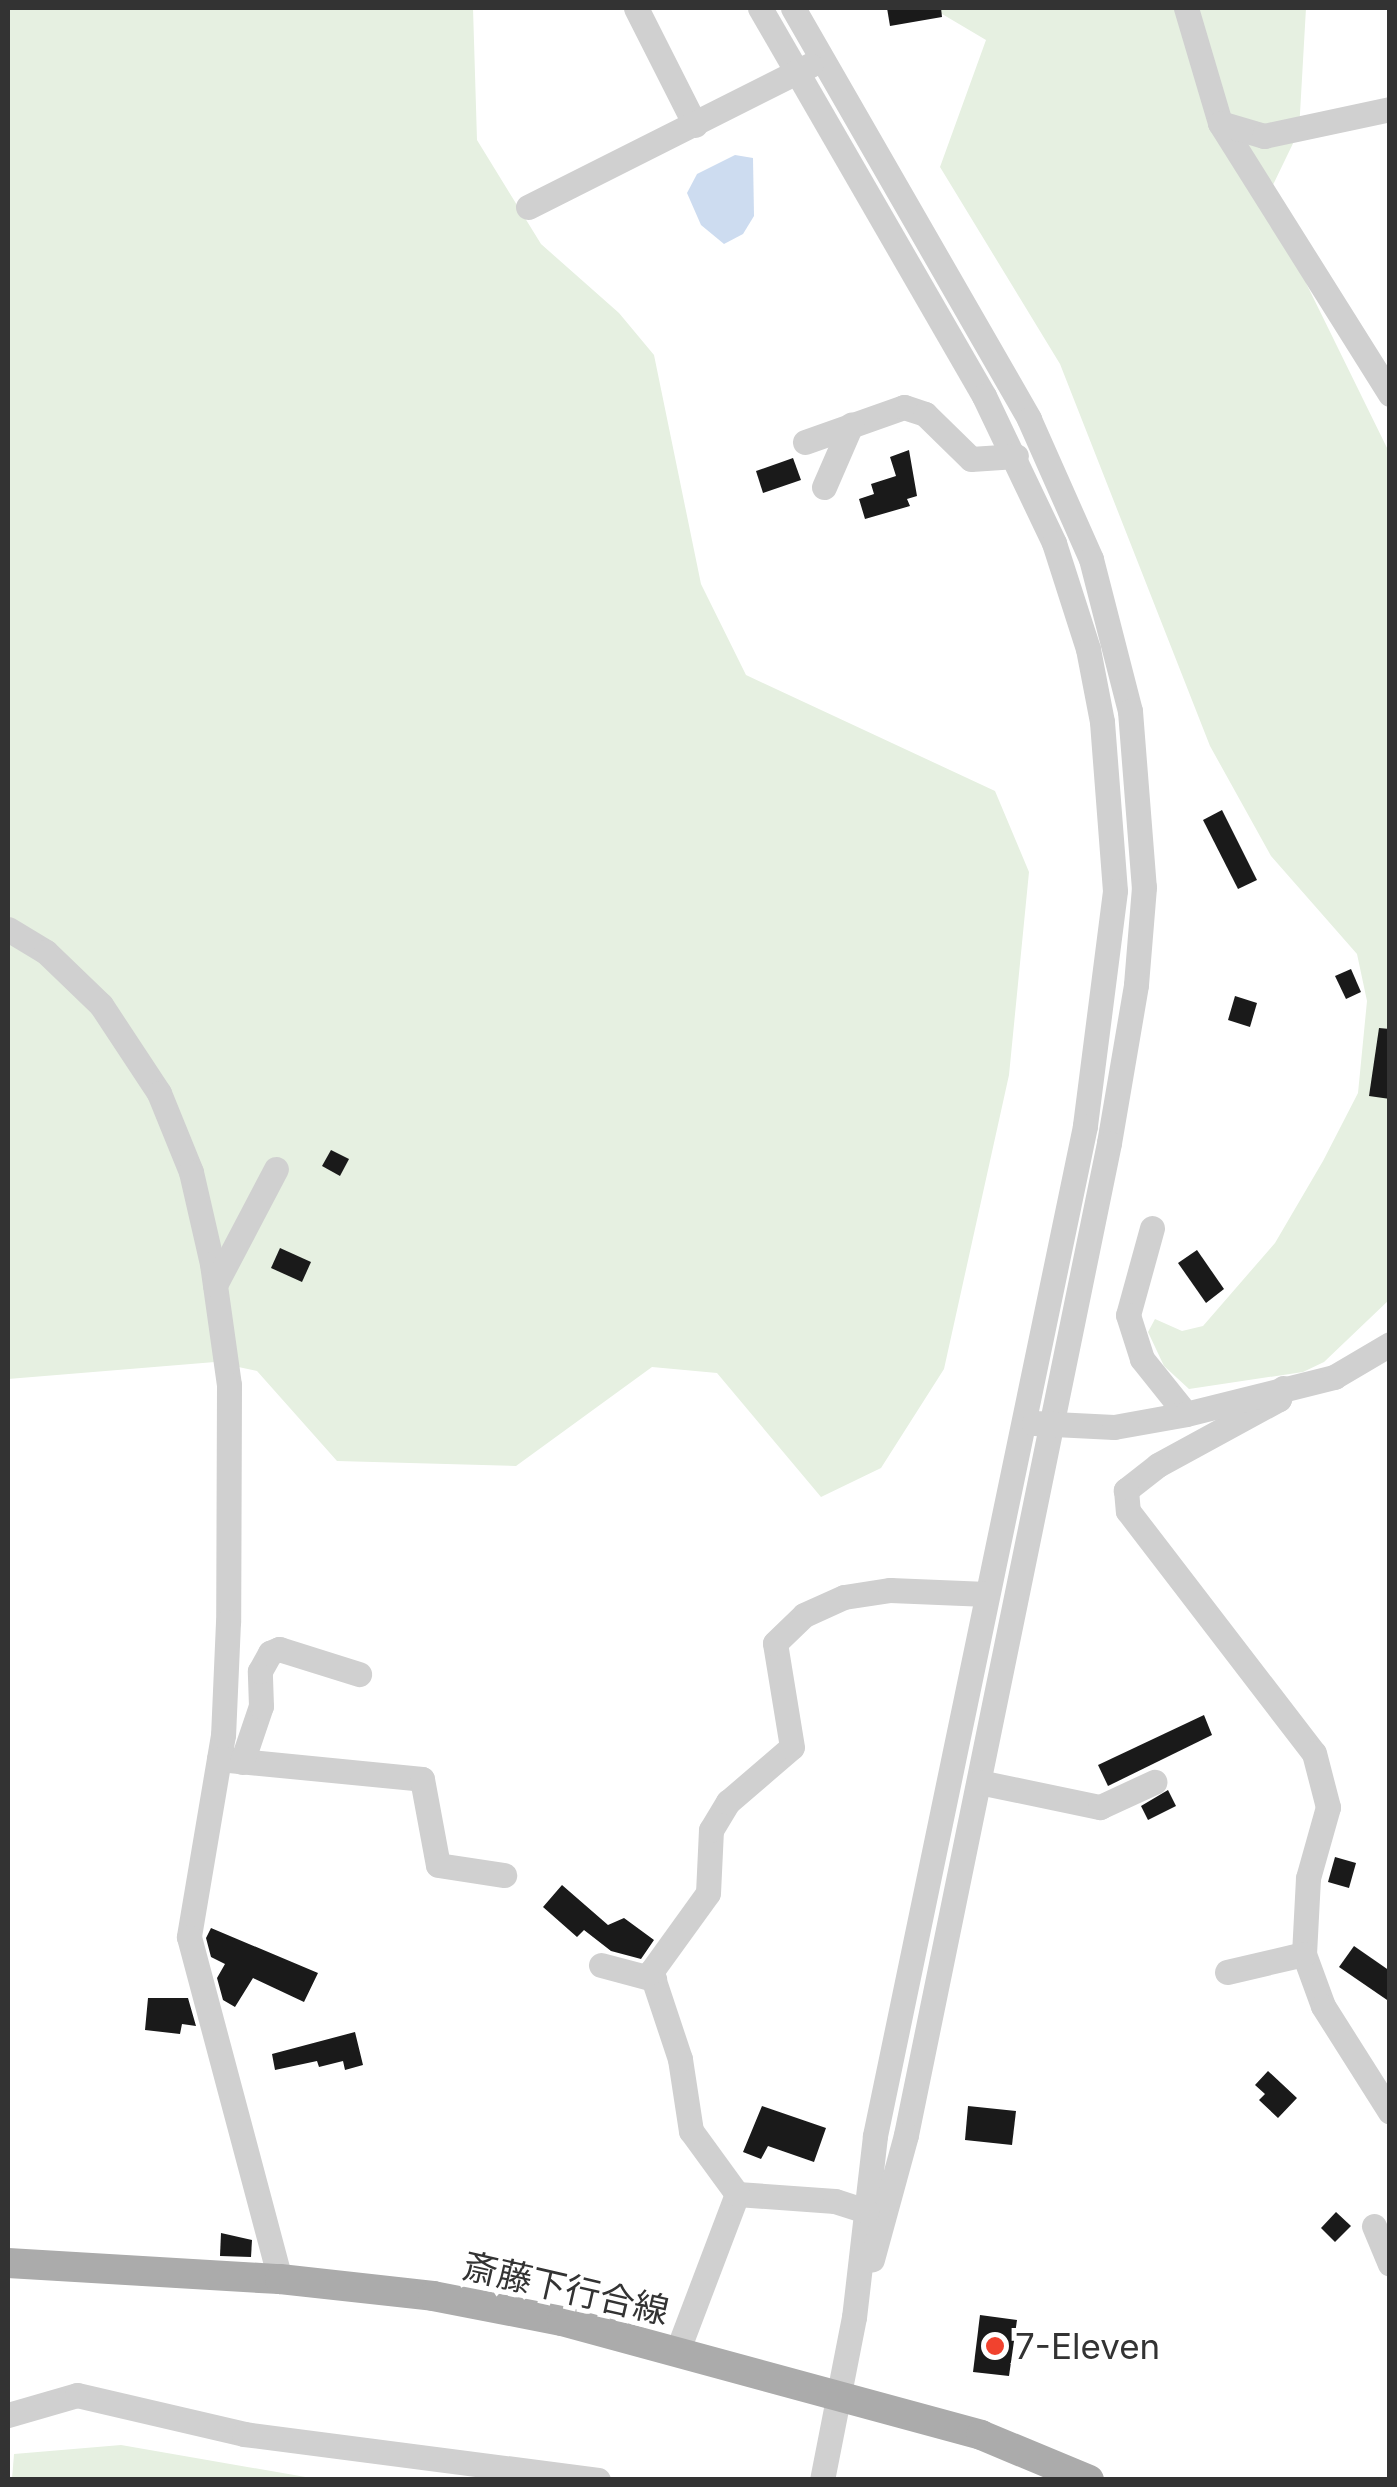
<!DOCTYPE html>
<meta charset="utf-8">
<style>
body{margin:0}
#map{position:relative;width:1397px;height:2487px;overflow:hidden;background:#fff;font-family:Inter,"Noto Sans JP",sans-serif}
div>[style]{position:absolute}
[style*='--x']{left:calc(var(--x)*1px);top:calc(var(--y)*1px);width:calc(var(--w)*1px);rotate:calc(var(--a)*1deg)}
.green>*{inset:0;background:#e6f0e1}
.water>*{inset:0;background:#cddcf0}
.building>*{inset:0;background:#1a1a1a}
.minor>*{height:25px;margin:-12.5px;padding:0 12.5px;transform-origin:12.5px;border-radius:12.5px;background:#d0d0d0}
.major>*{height:30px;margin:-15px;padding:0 15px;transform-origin:15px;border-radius:15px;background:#ababab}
.dots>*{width:28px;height:28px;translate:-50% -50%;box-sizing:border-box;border:5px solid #fff;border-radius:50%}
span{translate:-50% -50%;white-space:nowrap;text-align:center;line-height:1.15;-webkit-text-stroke:10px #fff;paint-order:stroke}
.street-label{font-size:35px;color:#333}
.poi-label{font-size:35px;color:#333}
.left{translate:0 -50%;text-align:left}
.frame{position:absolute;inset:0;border:10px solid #333;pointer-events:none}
</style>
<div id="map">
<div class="green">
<i style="clip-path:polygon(8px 8px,473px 8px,477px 140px,541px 244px,619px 313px,654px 355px,701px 584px,746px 675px,995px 791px,1029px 872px,1009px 1075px,944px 1369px,881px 1468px,821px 1497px,717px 1373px,652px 1367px,516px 1466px,337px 1461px,257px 1371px,215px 1362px,8px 1379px)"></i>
<i style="clip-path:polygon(932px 8px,1306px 8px,1299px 131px,1271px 189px,1307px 285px,1389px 452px,1390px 1299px,1324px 1362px,1303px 1372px,1189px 1389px,1164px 1366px,1148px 1332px,1155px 1319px,1182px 1331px,1203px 1326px,1275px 1243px,1323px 1161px,1358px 1093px,1367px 1001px,1357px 954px,1271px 856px,1210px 746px,1060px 364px,940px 167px,986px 40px)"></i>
<i style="clip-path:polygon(121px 2445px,317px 2479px,12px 2479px,14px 2454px)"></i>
</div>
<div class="water">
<i style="clip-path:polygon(735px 155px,753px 158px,754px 216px,743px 234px,724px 244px,701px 225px,687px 193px,697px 174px)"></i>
</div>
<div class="building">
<i style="clip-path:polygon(887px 8px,941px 8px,942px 17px,890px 26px)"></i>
<i style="clip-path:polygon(909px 450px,917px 496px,907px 499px,910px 506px,865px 519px,859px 499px,874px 494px,871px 484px,896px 476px,890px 457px)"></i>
<i style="clip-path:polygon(793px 458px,801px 480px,763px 493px,756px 471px)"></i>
<i style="clip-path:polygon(1222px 810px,1257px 880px,1238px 889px,1203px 820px)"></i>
<i style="clip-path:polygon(1351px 969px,1361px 992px,1346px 999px,1335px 976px)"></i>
<i style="clip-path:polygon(1235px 996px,1257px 1003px,1250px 1027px,1228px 1020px)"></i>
<i style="clip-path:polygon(1379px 1028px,1390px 1029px,1390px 1099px,1369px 1096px)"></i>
<i style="clip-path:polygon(331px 1150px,349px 1159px,340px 1176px,322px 1166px)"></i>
<i style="clip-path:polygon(280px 1248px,311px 1262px,302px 1282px,271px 1268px)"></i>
<i style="clip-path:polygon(1197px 1250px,1224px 1289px,1206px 1303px,1178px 1263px)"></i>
<i style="clip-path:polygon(1204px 1715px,1212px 1735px,1108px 1786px,1098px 1765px)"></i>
<i style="clip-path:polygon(1168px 1790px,1176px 1806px,1148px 1820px,1141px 1806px)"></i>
<i style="clip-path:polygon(1335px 1857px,1356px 1863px,1349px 1888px,1328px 1882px)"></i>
<i style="clip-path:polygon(562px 1885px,608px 1925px,624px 1918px,654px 1940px,641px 1959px,611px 1951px,584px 1930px,577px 1937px,543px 1907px)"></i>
<i style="clip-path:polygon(211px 1928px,318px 1973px,304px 2002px,253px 1978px,235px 2007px,223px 2000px,217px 1978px,225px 1964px,211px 1957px,206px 1938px)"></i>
<i style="clip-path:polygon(1354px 1946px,1390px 1971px,1390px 2002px,1339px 1967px)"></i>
<i style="clip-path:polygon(148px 1998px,188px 1998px,196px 2026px,182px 2024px,180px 2034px,145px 2030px)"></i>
<i style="clip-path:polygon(355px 2032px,363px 2065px,345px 2070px,343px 2061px,319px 2067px,317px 2061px,275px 2070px,272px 2054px)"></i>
<i style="clip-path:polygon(1268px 2071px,1297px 2098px,1278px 2118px,1259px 2100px,1265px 2094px,1255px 2085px)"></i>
<i style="clip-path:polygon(762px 2106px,826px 2128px,814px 2162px,768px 2146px,761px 2159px,743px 2152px)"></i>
<i style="clip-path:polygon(968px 2106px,1016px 2111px,1012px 2145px,965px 2140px)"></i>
<i style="clip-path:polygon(1336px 2212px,1351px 2226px,1335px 2242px,1321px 2228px)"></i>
<i style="clip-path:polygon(221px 2233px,252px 2240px,251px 2257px,220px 2256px)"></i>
<i style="clip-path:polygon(980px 2315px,1017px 2320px,1009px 2376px,973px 2372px)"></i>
</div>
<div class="minor">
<i style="--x:636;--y:8;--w:131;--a:63.2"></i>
<i style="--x:760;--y:8;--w:448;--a:60"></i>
<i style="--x:984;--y:396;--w:163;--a:64.5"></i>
<i style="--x:1054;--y:543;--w:111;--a:72.2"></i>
<i style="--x:1088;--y:649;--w:74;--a:79.1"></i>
<i style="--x:1102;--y:722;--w:169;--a:85.6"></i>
<i style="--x:1115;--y:891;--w:237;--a:97.3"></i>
<i style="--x:1085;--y:1126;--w:1032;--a:101.75"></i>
<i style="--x:875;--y:2136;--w:182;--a:96.6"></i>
<i style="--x:854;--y:2317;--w:166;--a:101.1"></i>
<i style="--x:793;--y:8;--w:474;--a:60.1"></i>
<i style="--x:1029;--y:419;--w:153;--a:66.1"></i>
<i style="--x:1091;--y:559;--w:157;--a:75.6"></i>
<i style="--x:1130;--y:711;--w:177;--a:85.5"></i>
<i style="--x:1144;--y:887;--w:98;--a:94.7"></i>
<i style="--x:1136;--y:985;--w:160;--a:99.7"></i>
<i style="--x:1109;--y:1143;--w:1013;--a:101.57"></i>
<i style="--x:906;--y:2135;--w:129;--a:105.3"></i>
<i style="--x:1186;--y:8;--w:120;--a:73.5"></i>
<i style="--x:1220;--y:123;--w:320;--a:57.9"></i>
<i style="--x:1220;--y:123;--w:46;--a:16.5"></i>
<i style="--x:1264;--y:136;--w:129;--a:-12.1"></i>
<i style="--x:528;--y:207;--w:316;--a:-26.7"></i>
<i style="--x:805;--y:442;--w:105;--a:-19.5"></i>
<i style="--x:904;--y:407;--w:22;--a:18"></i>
<i style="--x:925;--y:414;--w:64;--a:44.4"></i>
<i style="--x:971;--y:459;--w:45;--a:-3.8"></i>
<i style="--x:824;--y:487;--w:68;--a:-66.5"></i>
<i style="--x:8;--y:929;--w:44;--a:31.2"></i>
<i style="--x:46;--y:952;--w:76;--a:43.9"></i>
<i style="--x:101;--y:1005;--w:105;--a:56.6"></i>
<i style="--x:159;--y:1093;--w:85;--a:67.9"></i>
<i style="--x:191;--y:1172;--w:94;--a:77.1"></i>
<i style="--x:212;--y:1264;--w:122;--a:82"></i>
<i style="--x:229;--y:1385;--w:237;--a:90.2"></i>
<i style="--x:228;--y:1622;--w:113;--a:92.5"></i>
<i style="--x:223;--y:1735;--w:205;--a:99.6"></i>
<i style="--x:189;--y:1937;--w:354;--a:75.1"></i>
<i style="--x:1152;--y:1228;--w:90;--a:105.4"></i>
<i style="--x:1128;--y:1315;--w:46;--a:72.3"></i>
<i style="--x:1142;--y:1359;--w:70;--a:51.3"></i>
<i style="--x:215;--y:1285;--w:131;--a:-62.3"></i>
<i style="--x:1283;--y:1388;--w:12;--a:110"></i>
<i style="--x:1279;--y:1399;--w:138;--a:151.4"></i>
<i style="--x:1158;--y:1465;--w:41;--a:142"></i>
<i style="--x:1126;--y:1490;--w:21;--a:85"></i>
<i style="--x:1128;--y:1511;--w:305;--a:52.5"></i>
<i style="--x:1314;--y:1753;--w:56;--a:75.5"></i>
<i style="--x:1328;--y:1807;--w:74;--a:105.7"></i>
<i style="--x:1308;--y:1878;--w:76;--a:93"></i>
<i style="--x:1304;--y:1954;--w:55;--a:69.9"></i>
<i style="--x:1323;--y:2006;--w:125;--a:57.7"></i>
<i style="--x:1034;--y:1423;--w:80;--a:2.9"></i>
<i style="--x:1114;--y:1427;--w:73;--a:-10.2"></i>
<i style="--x:1186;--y:1414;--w:153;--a:-14"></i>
<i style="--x:1334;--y:1377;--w:65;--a:-30.5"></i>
<i style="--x:219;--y:1759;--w:204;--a:5.6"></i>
<i style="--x:422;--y:1779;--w:87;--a:79.5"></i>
<i style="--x:438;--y:1865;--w:67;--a:8.6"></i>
<i style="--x:242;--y:1762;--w:59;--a:-71.3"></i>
<i style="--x:261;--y:1706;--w:35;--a:-92"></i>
<i style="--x:260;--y:1671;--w:21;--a:-61"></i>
<i style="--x:270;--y:1653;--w:10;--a:-24"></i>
<i style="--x:279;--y:1649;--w:84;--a:17.4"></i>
<i style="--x:979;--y:1782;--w:124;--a:11.7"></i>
<i style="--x:1100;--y:1807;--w:60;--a:-24.8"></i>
<i style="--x:601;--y:1965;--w:55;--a:14.8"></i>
<i style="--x:1227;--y:1972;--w:79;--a:-13.2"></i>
<i style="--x:737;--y:2194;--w:98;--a:4.1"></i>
<i style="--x:835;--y:2201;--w:33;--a:18"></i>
<i style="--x:1374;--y:2226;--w:41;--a:67.2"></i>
<i style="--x:677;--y:2352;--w:169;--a:-69.2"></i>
<i style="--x:737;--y:2194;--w:78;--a:-126.1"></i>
<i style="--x:691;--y:2131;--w:73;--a:-98.7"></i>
<i style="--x:680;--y:2059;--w:92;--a:-108.4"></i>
<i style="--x:651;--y:1972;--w:97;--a:-54.2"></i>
<i style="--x:708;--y:1893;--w:63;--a:-87.3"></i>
<i style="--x:711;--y:1830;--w:33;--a:-59"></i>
<i style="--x:728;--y:1802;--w:84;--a:-40.7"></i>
<i style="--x:792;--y:1747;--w:105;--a:-99.3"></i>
<i style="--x:775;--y:1643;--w:40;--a:-44"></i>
<i style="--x:804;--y:1615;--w:44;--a:-24.2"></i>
<i style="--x:844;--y:1597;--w:47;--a:-8.7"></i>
<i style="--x:890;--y:1590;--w:97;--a:2.4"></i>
<i style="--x:8;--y:2415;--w:72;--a:-16.2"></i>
<i style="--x:77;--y:2395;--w:171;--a:13.1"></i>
<i style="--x:244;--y:2434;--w:357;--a:7.4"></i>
</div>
<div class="major">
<i style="--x:8;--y:2263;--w:272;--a:3.4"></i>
<i style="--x:280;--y:2279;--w:154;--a:6.3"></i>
<i style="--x:433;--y:2296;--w:131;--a:11"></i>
<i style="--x:562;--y:2321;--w:434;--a:15.2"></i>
<i style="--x:981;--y:2435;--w:117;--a:22.6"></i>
</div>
<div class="dots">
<i style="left:995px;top:2346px;background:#f1422e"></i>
</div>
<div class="street-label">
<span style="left:566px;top:2288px;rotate:13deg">斎藤下行合線</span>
</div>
<div class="poi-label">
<span class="left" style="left:1015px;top:2346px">7-Eleven</span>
</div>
<div class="frame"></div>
</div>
